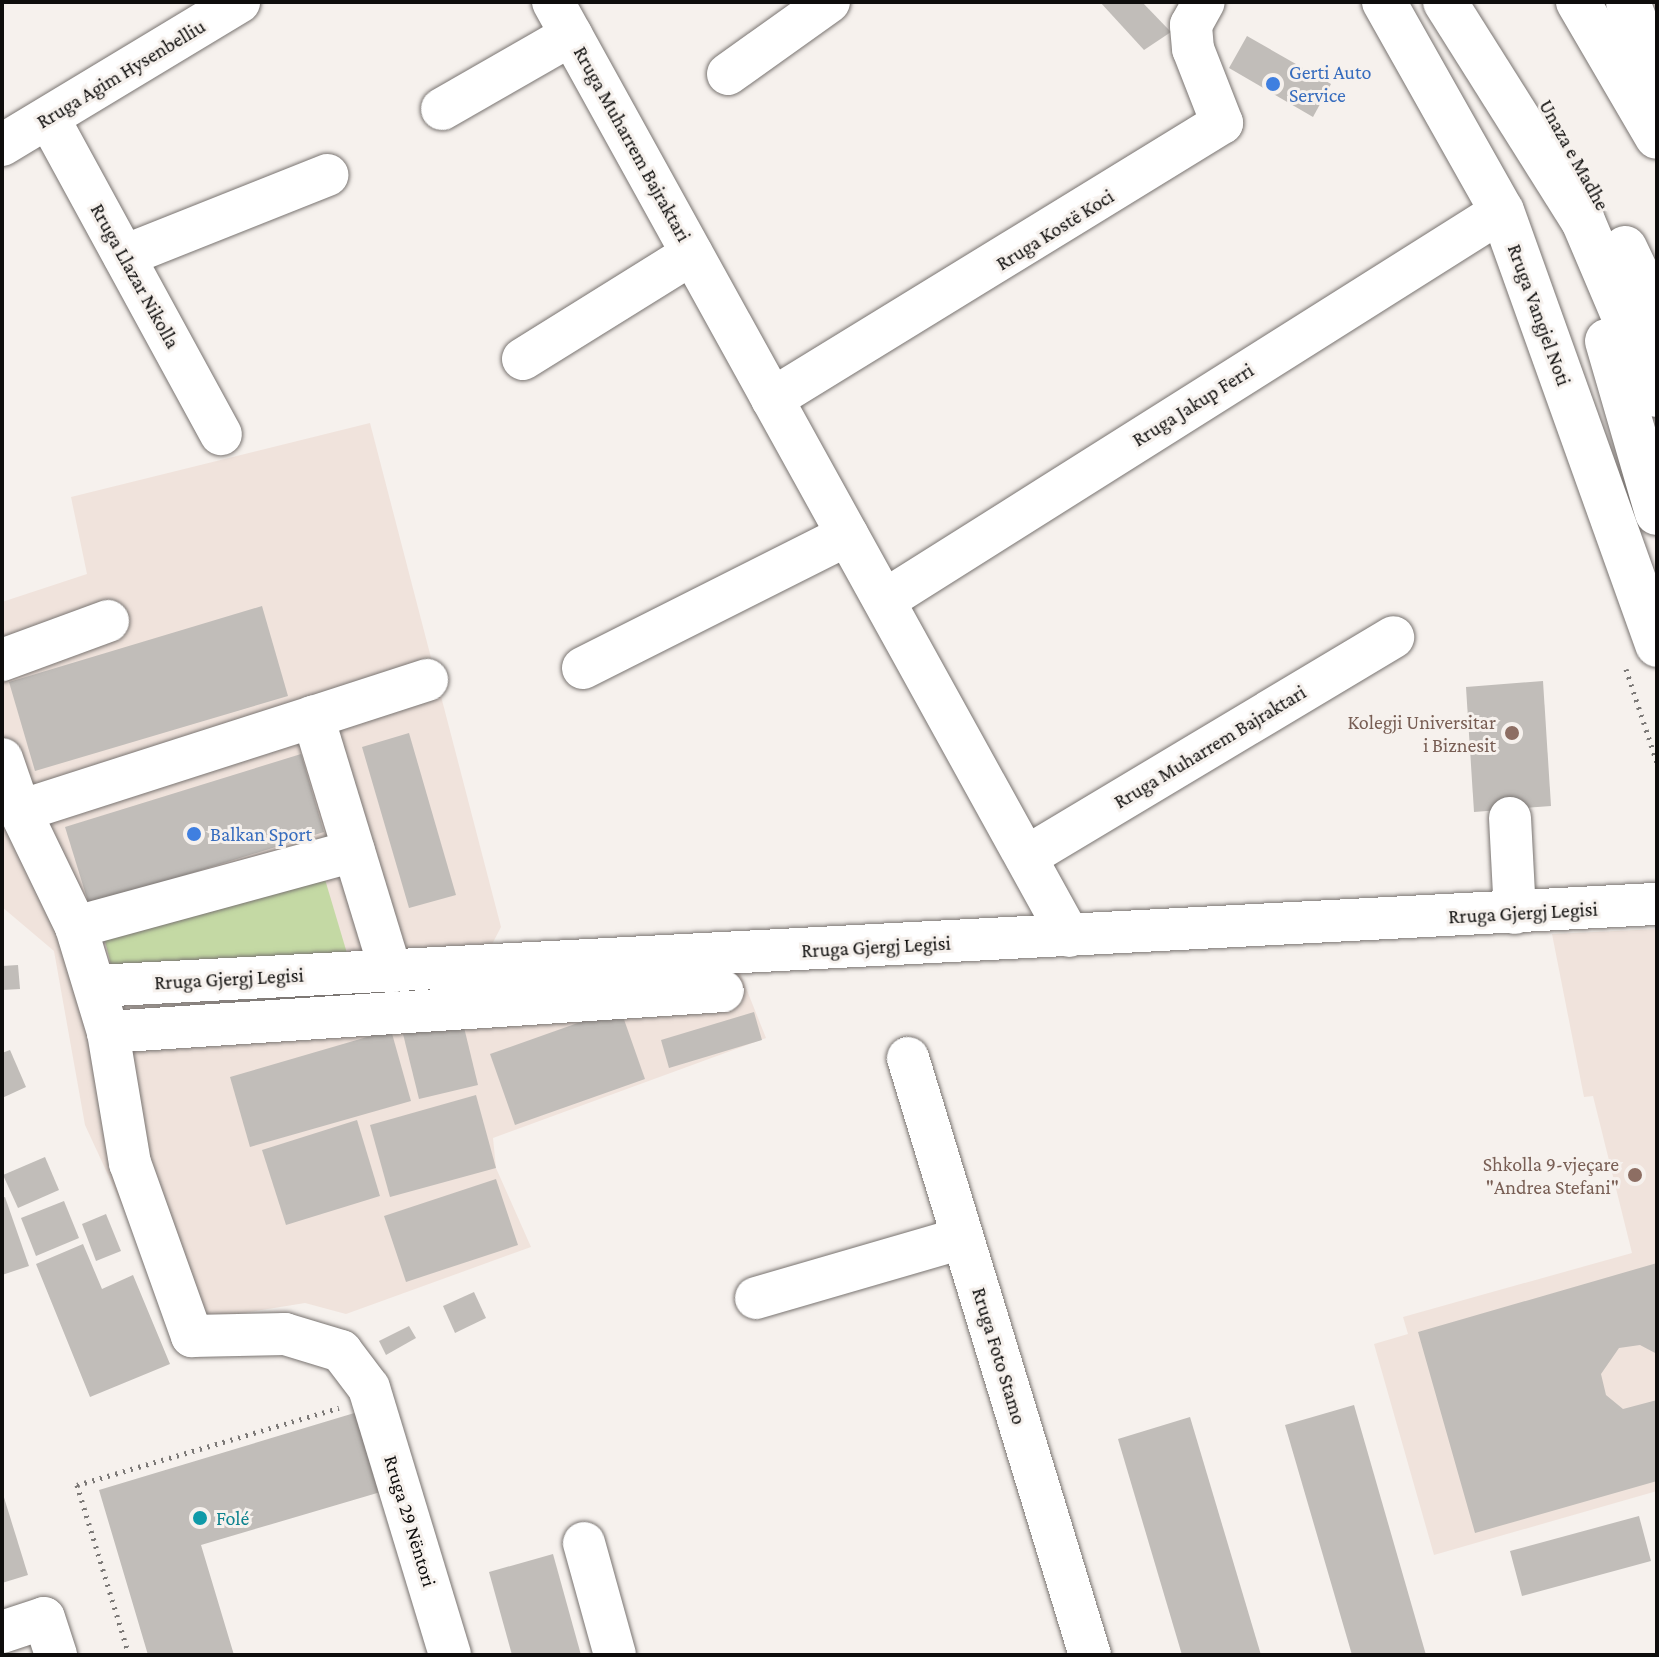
<!DOCTYPE html>
<meta charset="utf-8">
<style>
body{margin:0}
#map{position:relative;width:1659px;height:1657px;overflow:hidden;background:#f6f1ed;font-family:"Crimson Pro",serif}
div>[style]{position:absolute}
[style*='--x']{left:calc(var(--x)*1px);top:calc(var(--y)*1px);width:calc(var(--w)*1px);rotate:calc(var(--a)*1deg)}
.built>*{inset:0;background:#f0e3dc}
.green>*{inset:0;background:#c4d9a4}
.building>*{inset:0;background:#c1bdb9}
.path>*{height:5px;margin-top:-2.5px;transform-origin:0;background:repeating-linear-gradient(90deg,#7c7977 0 2px,transparent 0 8px)}
.roads{filter:drop-shadow(0 0 2px #797471) drop-shadow(0 0 2px #797471)}
.minor>*{height:42px;margin:-21px;padding:0 21px;transform-origin:21px;border-radius:21px;background:#fff}
.major>*{height:44px;margin:-22px;padding:0 22px;transform-origin:22px;border-radius:22px;background:#fff}
.highway>*{height:44px;margin:-22px;padding:0 22px;transform-origin:22px;border-radius:22px;background:#fff}
.dots>*{width:22px;height:22px;translate:-50% -50%;box-sizing:border-box;border:4px solid #f6f1ed;border-radius:50%}
span{translate:-50% -50%;white-space:nowrap;text-align:center;line-height:1.15;-webkit-text-stroke:6px #f6f1ed;paint-order:stroke}
.shop-label{font-size:20px;color:#366cbe}
.left{translate:0 -50%;text-align:left}
.street-label{font-size:20px;color:#0e0d0c}
.education-label{font-size:20px;color:#785e54}
.right{translate:-100% -50%;text-align:right}
.culture-label{font-size:20px;color:#0d838f}
.frame{position:absolute;inset:0;border:4px solid #0e0d0c;pointer-events:none}
</style>
<div id="map">
<div class="built">
<i style="clip-path:polygon(370px 423px,501px 927px,487px 954px,738px 968px,766px 1038px,493px 1138px,496px 1168px,531px 1247px,346px 1314px,305px 1303px,177px 1324px,85px 1125px,54px 951px,2px 907px,2px 602px,87px 574px,71px 497px)"></i>
<i style="clip-path:polygon(1657px 929px,1657px 1491px,1434px 1555px,1374px 1344px,1408px 1334px,1403px 1317px,1632px 1253px,1593px 1096px,1584px 1097px,1552px 934px)"></i>
</div>
<div class="green">
<i style="clip-path:polygon(324px 876px,349px 960px,112px 969px,103px 933px)"></i>
</div>
<div class="building">
<i style="clip-path:polygon(1100px 2px,1142px 2px,1171px 32px,1144px 50px)"></i>
<i style="clip-path:polygon(1247px 36px,1331px 84px,1313px 117px,1229px 68px)"></i>
<i style="clip-path:polygon(262px 606px,288px 696px,35px 771px,9px 682px)"></i>
<i style="clip-path:polygon(1543px 681px,1551px 806px,1474px 812px,1466px 687px)"></i>
<i style="clip-path:polygon(409px 733px,456px 895px,409px 908px,362px 747px)"></i>
<i style="clip-path:polygon(301px 754px,324px 832px,89px 905px,65px 827px)"></i>
<i style="clip-path:polygon(18px 965px,20px 989px,2px 990px,2px 966px)"></i>
<i style="clip-path:polygon(620px 1008px,645px 1079px,515px 1125px,490px 1054px)"></i>
<i style="clip-path:polygon(754px 1012px,762px 1040px,669px 1068px,661px 1040px)"></i>
<i style="clip-path:polygon(462px 1019px,478px 1085px,419px 1099px,403px 1034px)"></i>
<i style="clip-path:polygon(391px 1030px,411px 1101px,250px 1147px,230px 1077px)"></i>
<i style="clip-path:polygon(10px 1050px,26px 1087px,2px 1098px,2px 1053px)"></i>
<i style="clip-path:polygon(476px 1095px,496px 1168px,390px 1197px,370px 1125px)"></i>
<i style="clip-path:polygon(357px 1120px,380px 1196px,286px 1225px,262px 1150px)"></i>
<i style="clip-path:polygon(45px 1157px,59px 1190px,18px 1208px,3px 1175px)"></i>
<i style="clip-path:polygon(496px 1179px,518px 1245px,406px 1282px,384px 1216px)"></i>
<i style="clip-path:polygon(5px 1197px,29px 1266px,2px 1275px,2px 1198px)"></i>
<i style="clip-path:polygon(64px 1201px,79px 1238px,36px 1256px,21px 1218px)"></i>
<i style="clip-path:polygon(106px 1214px,121px 1251px,96px 1261px,82px 1224px)"></i>
<i style="clip-path:polygon(83px 1244px,102px 1289px,133px 1275px,170px 1364px,90px 1397px,36px 1264px)"></i>
<i style="clip-path:polygon(1657px 1263px,1657px 1354px,1640px 1345px,1619px 1348px,1601px 1374px,1606px 1395px,1623px 1409px,1657px 1400px,1657px 1481px,1475px 1533px,1418px 1332px)"></i>
<i style="clip-path:polygon(474px 1292px,486px 1318px,455px 1333px,443px 1306px)"></i>
<i style="clip-path:polygon(409px 1326px,416px 1338px,386px 1355px,379px 1341px)"></i>
<i style="clip-path:polygon(1354px 1405px,1426px 1655px,1352px 1655px,1285px 1425px)"></i>
<i style="clip-path:polygon(361px 1411px,384px 1491px,201px 1545px,234px 1655px,148px 1655px,99px 1490px)"></i>
<i style="clip-path:polygon(1190px 1417px,1261px 1655px,1182px 1655px,1118px 1439px)"></i>
<i style="clip-path:polygon(2px 1491px,28px 1575px,2px 1583px)"></i>
<i style="clip-path:polygon(1639px 1516px,1651px 1561px,1522px 1596px,1510px 1551px)"></i>
<i style="clip-path:polygon(553px 1554px,581px 1655px,512px 1655px,489px 1572px)"></i>
</div>
<div class="path">
<i style="--x:1626;--y:669;--w:99;--a:71.7"></i>
<i style="--x:129;--y:1655;--w:178;--a:-107"></i>
<i style="--x:77;--y:1485;--w:273;--a:-16.4"></i>
</div>
<div class="roads">
<div class="minor">
<i style="--x:553;--y:2;--w:1067;--a:61.08"></i>
<i style="--x:728;--y:74;--w:124;--a:-35.5"></i>
<i style="--x:442;--y:109;--w:149;--a:-29.8"></i>
<i style="--x:49;--y:119;--w:359;--a:61.4"></i>
<i style="--x:2;--y:145;--w:277;--a:-31.1"></i>
<i style="--x:124;--y:256;--w:219;--a:-21.7"></i>
<i style="--x:523;--y:359;--w:199;--a:-31.9"></i>
<i style="--x:772;--y:399;--w:528;--a:-31.52"></i>
<i style="--x:1222;--y:123;--w:79;--a:-111.4"></i>
<i style="--x:1193;--y:49;--w:24;--a:-95"></i>
<i style="--x:1191;--y:25;--w:26;--a:-61"></i>
<i style="--x:885;--y:600;--w:729;--a:-32.23"></i>
<i style="--x:2;--y:660;--w:113;--a:-20.2"></i>
<i style="--x:583;--y:668;--w:296;--a:-26.7"></i>
<i style="--x:313;--y:717;--w:120;--a:-18"></i>
<i style="--x:2;--y:759;--w:55;--a:70.9"></i>
<i style="--x:1510;--y:818;--w:95;--a:87"></i>
<i style="--x:1026;--y:857;--w:428;--a:-30.9"></i>
<i style="--x:76;--y:927;--w:288;--a:-15.3"></i>
<i style="--x:391;--y:972;--w:267;--a:-107"></i>
<i style="--x:313;--y:717;--w:308;--a:162.2"></i>
<i style="--x:20;--y:811;--w:129;--a:64.2"></i>
<i style="--x:76;--y:927;--w:110;--a:73.1"></i>
<i style="--x:108;--y:1032;--w:133;--a:80.5"></i>
<i style="--x:130;--y:1163;--w:184;--a:70.3"></i>
<i style="--x:192;--y:1336;--w:93;--a:-1.2"></i>
<i style="--x:285;--y:1334;--w:59;--a:16.9"></i>
<i style="--x:341;--y:1351;--w:46;--a:52.9"></i>
<i style="--x:369;--y:1388;--w:279;--a:73.1"></i>
<i style="--x:95;--y:986;--w:1564;--a:-3.01"></i>
<i style="--x:108;--y:1032;--w:616;--a:-3.81"></i>
<i style="--x:908;--y:1058;--w:624;--a:73.05"></i>
<i style="--x:756;--y:1298;--w:215;--a:-16.2"></i>
<i style="--x:584;--y:1543;--w:116;--a:74.5"></i>
<i style="--x:2;--y:1632;--w:44;--a:-18.4"></i>
<i style="--x:44;--y:1618;--w:39;--a:72"></i>
</div>
<div class="major">
<i style="--x:1384;--y:2;--w:240;--a:60.6"></i>
<i style="--x:1502;--y:211;--w:461;--a:70.3"></i>
</div>
<div class="highway">
<i style="--x:1445;--y:2;--w:259;--a:57.8"></i>
<i style="--x:1583;--y:221;--w:189;--a:67"></i>
<i style="--x:1578;--y:2;--w:156;--a:59.7"></i>
<i style="--x:1628;--y:2;--w:79;--a:69.3"></i>
<i style="--x:1625;--y:248;--w:74;--a:64.5"></i>
<i style="--x:1607;--y:341;--w:179;--a:73.8"></i>
</div>
</div>
<div class="dots">
<i style="left:1273px;top:84px;background:#3f7fe0"></i>
<i style="left:1512px;top:733px;background:#8d6e63"></i>
<i style="left:194px;top:834px;background:#3f7fe0"></i>
<i style="left:1635px;top:1175px;background:#8d6e63"></i>
<i style="left:200px;top:1518px;background:#0f9aa8"></i>
</div>
<div class="shop-label">
<span class="left" style="left:1289px;top:84px">Gerti Auto<br>Service</span>
<span class="left" style="left:210px;top:834px">Balkan Sport</span>
</div>
<div class="street-label">
<span style="left:121px;top:74px;rotate:-31deg">Rruga Agim Hysenbelliu</span>
<span style="left:632px;top:144px;rotate:61deg">Rruga Muharrem Bajraktari</span>
<span style="left:1574px;top:155px;rotate:61deg">Unaza e Madhe</span>
<span style="left:1055px;top:230px;rotate:-32deg">Rruga Kostë Koci</span>
<span style="left:135px;top:276px;rotate:61deg">Rruga Llazar Nikolla</span>
<span style="left:1539px;top:315px;rotate:70deg">Rruga Vangjel Noti</span>
<span style="left:1193px;top:405px;rotate:-32deg">Rruga Jakup Ferri</span>
<span style="left:1210px;top:747px;rotate:-31deg">Rruga Muharrem Bajraktari</span>
<span style="left:1523px;top:913px;rotate:-3deg">Rruga Gjergj Legisi</span>
<span style="left:876px;top:947px;rotate:-3deg">Rruga Gjergj Legisi</span>
<span style="left:229px;top:979px;rotate:-3deg">Rruga Gjergj Legisi</span>
<span style="left:999px;top:1356px;rotate:73deg">Rruga Foto Stamo</span>
<span style="left:410px;top:1521px;rotate:73deg">Rruga 29 Nëntori</span>
</div>
<div class="education-label">
<span class="right" style="left:1496px;top:734px">Kolegji Universitar<br>i Biznesit</span>
<span class="right" style="left:1619px;top:1176px">Shkolla 9-vjeçare<br>"Andrea Stefani"</span>
</div>
<div class="culture-label">
<span class="left" style="left:216px;top:1518px">Folé</span>
</div>
<div class="frame"></div>
</div>
